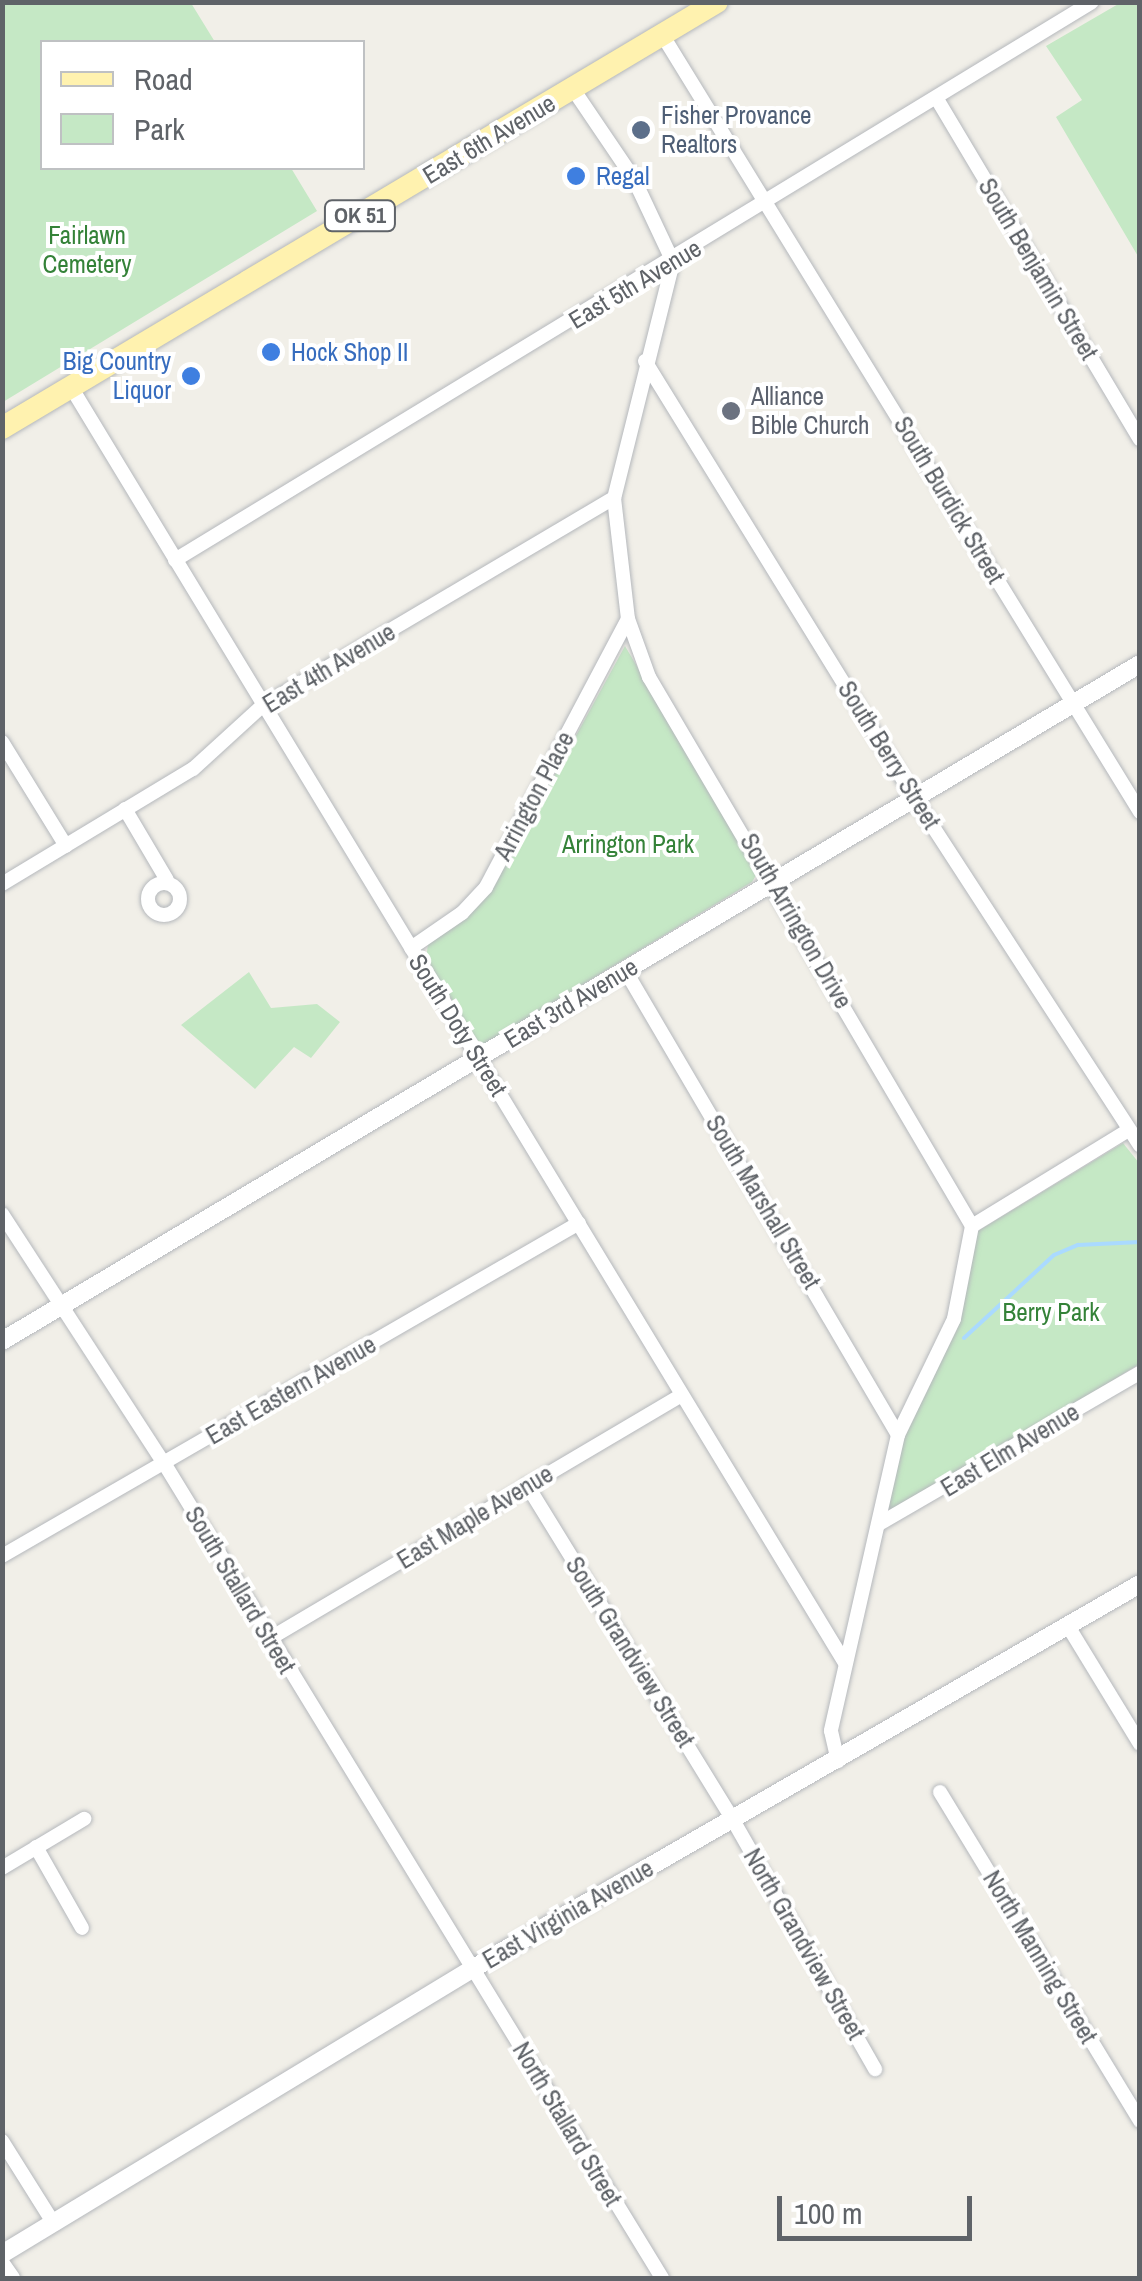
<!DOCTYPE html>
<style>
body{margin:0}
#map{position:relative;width:1142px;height:2281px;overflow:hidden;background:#f1efe8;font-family:"Archivo Narrow",sans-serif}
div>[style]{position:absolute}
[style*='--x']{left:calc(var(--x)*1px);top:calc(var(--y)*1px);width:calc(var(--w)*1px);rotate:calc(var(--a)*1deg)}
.green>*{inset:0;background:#c5e8c5}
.stream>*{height:4px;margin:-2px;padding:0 2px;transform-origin:2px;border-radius:2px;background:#aadaff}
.roads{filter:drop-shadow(0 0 2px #b5b8bc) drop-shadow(0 0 2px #b5b8bc)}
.minor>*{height:14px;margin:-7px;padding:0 7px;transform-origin:7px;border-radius:7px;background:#fff}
.minor>.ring{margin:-7px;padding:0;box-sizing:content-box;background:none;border:14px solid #fff;border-radius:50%}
.tertiary>*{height:18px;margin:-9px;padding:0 9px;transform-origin:9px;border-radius:9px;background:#fff}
.primary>*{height:22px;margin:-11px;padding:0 11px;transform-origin:11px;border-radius:11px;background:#fff2af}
.dots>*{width:28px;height:28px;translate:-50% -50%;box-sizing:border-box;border:5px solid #fff;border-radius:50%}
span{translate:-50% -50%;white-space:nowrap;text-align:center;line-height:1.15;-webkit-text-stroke:8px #fff;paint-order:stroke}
.shield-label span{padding:2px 8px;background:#fff;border:2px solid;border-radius:8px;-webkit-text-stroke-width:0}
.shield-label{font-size:22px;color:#5f6368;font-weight:700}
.service-label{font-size:25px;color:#4e5e75}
.left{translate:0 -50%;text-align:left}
.street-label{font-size:25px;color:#5f6368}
.shop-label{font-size:25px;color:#366cbe}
.right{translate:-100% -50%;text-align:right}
.park-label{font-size:25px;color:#348238}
.worship-label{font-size:25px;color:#5b616d}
.frame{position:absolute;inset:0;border:5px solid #5f6368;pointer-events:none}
.legend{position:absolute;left:40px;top:40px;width:325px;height:130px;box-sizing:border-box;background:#fff;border:2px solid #bfc1c3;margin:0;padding:12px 18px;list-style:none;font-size:30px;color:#5f6368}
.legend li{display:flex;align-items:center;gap:20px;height:50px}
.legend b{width:50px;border:2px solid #bfc1c3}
.scale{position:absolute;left:777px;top:2196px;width:195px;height:45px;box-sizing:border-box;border:5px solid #5f6368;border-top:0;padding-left:12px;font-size:30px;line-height:35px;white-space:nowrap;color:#5f6368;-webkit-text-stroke:8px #fff;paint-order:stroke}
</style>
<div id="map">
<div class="green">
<i style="clip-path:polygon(3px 2px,191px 3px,215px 42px,42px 42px,42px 168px,291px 168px,317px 211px,3px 402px)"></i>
<i style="clip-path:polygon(1120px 3px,1139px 3px,1139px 258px,1056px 117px,1082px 100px,1046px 46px)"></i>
<i style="clip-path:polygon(625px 646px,758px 872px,752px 882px,481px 1046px,426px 959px,428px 944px,466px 919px,491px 891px)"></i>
<i style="clip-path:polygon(249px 972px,271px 1008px,317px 1004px,340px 1022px,311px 1058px,294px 1047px,255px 1089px,181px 1025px)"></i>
<i style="clip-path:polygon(1123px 1143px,1139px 1163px,1139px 1364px,909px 1507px,881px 1516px,903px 1438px,960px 1318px,978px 1231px)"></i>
</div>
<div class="stream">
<i style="--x:964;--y:1338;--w:122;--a:-42.7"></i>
<i style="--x:1054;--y:1255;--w:26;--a:-23"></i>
<i style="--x:1078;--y:1245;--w:62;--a:-2.8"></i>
</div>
<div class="roads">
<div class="minor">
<i style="--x:663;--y:36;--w:911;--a:58.42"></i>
<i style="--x:573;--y:89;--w:109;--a:55.9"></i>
<i style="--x:634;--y:179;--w:92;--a:64.8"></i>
<i style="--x:673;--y:262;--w:243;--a:104"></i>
<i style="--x:614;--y:498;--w:122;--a:83.4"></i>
<i style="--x:628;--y:619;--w:62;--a:70.1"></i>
<i style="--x:649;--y:677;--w:637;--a:59.53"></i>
<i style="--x:972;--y:1226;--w:95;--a:101"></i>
<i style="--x:954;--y:1319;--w:129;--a:115.8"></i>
<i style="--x:898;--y:1435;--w:303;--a:102.8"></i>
<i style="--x:831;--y:1731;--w:31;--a:77"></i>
<i style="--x:937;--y:99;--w:396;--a:59.2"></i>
<i style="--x:645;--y:361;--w:515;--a:58.35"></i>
<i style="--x:915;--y:799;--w:413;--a:57"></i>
<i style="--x:71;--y:387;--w:1492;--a:58.76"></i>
<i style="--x:175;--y:560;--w:1073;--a:-31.32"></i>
<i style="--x:2;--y:742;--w:122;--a:58.4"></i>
<i style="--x:125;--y:809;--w:82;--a:59.4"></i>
<i class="ring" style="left:148px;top:883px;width:18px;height:18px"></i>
<i style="--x:2;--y:884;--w:223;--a:-31.1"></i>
<i style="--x:193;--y:769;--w:93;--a:-42.4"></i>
<i style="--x:262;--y:706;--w:409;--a:-30.6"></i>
<i style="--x:411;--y:948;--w:62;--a:-34.5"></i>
<i style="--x:462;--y:913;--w:35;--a:-47"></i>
<i style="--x:486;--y:887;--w:303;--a:-62.1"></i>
<i style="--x:625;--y:970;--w:539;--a:59.58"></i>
<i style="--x:2;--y:1214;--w:297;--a:57"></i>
<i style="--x:164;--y:1463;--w:955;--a:58.57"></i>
<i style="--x:972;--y:1226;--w:182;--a:-31.5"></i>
<i style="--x:527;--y:1485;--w:393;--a:58.4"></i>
<i style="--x:733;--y:1820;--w:287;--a:60.3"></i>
<i style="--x:879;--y:1524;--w:302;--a:-30.1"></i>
<i style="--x:2;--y:1556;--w:666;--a:-29.99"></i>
<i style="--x:1068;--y:1626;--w:138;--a:58.6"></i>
<i style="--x:269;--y:1639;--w:479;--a:-30.6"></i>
<i style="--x:940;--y:1792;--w:385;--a:58.7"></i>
<i style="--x:36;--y:1847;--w:93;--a:60.4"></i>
<i style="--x:2;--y:1868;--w:96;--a:-30.9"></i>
<i style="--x:2;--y:2141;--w:98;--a:57.9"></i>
<i style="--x:2;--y:2262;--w:19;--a:55"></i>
</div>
<div class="tertiary">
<i style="--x:2;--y:1341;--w:1324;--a:-30.75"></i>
<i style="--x:2;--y:2254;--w:550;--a:-31.23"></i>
<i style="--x:472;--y:1969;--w:771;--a:-29.96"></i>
</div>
<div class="primary">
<i style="--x:2;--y:428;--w:832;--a:-30.79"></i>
</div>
</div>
<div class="dots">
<i style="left:641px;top:130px;background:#5c6f8a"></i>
<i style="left:576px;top:176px;background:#3f7fe0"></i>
<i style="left:271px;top:352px;background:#3f7fe0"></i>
<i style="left:191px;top:376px;background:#3f7fe0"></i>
<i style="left:731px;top:411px;background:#6b7280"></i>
</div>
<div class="shield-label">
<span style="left:360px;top:216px">OK 51</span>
</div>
<div class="service-label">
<span class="left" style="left:661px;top:130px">Fisher Provance<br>Realtors</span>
</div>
<div class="street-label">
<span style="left:489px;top:139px;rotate:-31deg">East 6th Avenue</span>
<span style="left:1038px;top:269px;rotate:59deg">South Benjamin Street</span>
<span style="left:635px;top:284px;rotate:-31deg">East 5th Avenue</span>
<span style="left:949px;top:500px;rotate:59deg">South Burdick Street</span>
<span style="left:329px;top:668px;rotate:-31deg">East 4th Avenue</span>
<span style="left:889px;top:755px;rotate:58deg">South Berry Street</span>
<span style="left:534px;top:796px;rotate:-62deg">Arrington Place</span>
<span style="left:796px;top:921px;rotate:60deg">South Arrington Drive</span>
<span style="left:571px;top:1003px;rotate:-31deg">East 3rd Avenue</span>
<span style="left:458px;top:1025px;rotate:58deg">South Doty Street</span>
<span style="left:763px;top:1202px;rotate:59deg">South Marshall Street</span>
<span style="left:291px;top:1390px;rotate:-30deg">East Eastern Avenue</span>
<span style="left:1010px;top:1450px;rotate:-31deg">East Elm Avenue</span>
<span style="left:475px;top:1517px;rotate:-31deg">East Maple Avenue</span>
<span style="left:240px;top:1590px;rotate:59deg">South Stallard Street</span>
<span style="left:630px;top:1652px;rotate:58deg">South Grandview Street</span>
<span style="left:568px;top:1914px;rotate:-30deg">East Virginia Avenue</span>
<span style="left:804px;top:1944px;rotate:60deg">North Grandview Street</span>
<span style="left:1040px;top:1957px;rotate:59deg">North Manning Street</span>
<span style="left:567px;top:2124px;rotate:59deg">North Stallard Street</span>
</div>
<div class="shop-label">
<span class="left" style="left:596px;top:176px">Regal</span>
<span class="left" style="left:291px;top:352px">Hock Shop II</span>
<span class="right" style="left:171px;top:376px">Big Country<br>Liquor</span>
</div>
<div class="park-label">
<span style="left:87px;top:250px">Fairlawn<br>Cemetery</span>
<span style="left:628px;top:844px">Arrington Park</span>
<span style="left:1051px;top:1312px">Berry Park</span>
</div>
<div class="worship-label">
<span class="left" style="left:751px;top:411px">Alliance<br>Bible Church</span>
</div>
<div class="frame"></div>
<ul class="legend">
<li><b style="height:12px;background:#fff2af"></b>Road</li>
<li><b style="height:28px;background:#c5e8c5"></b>Park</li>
</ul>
<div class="scale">100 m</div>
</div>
